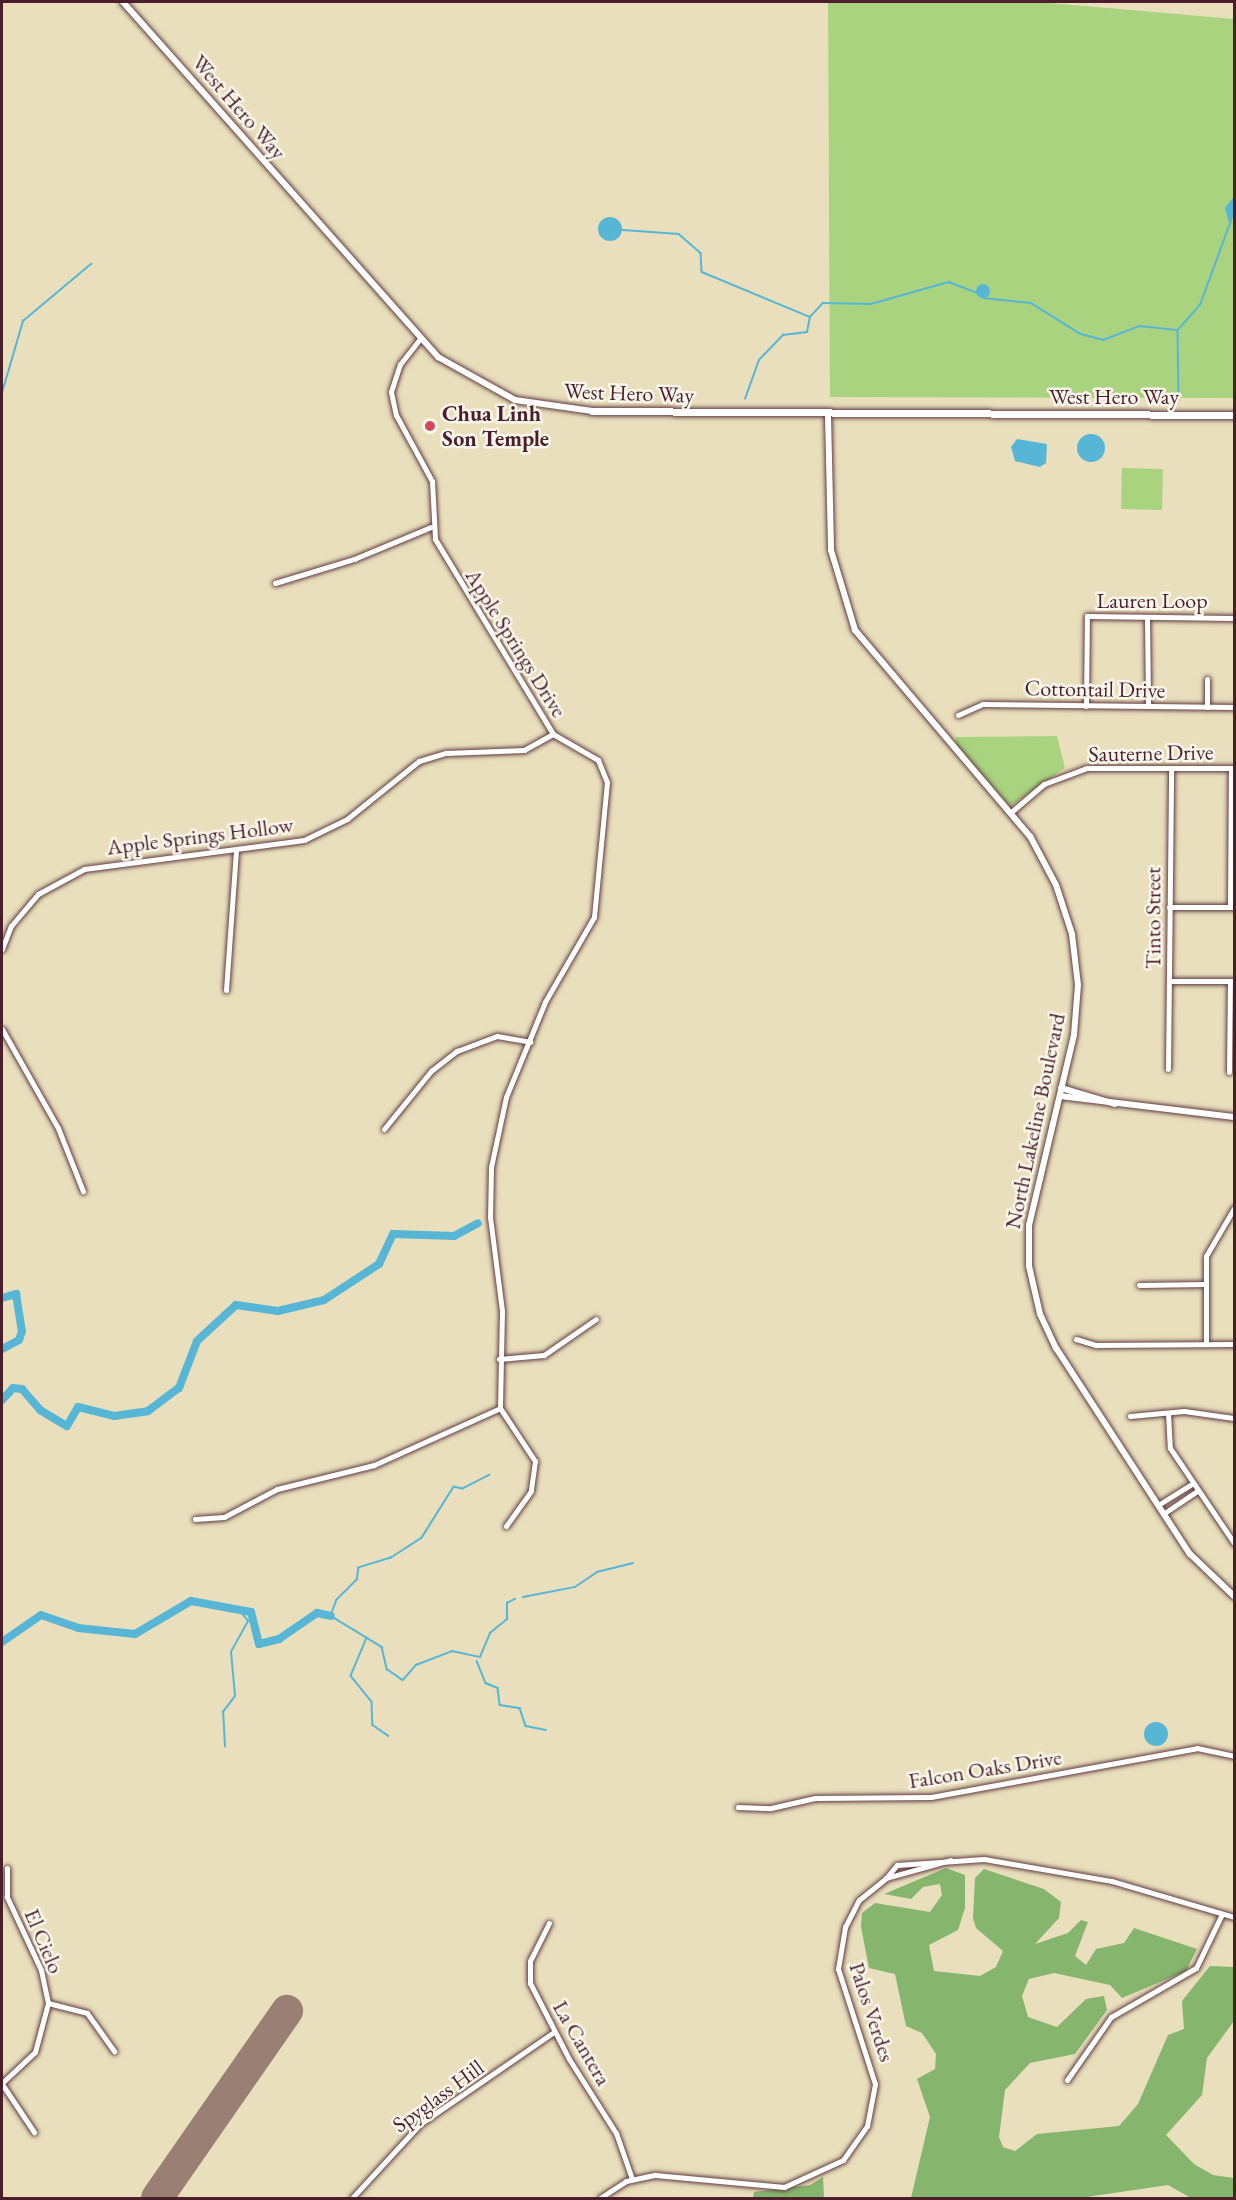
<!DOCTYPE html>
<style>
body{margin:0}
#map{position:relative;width:1236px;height:2200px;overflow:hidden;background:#e9dfbc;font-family:"EB Garamond",serif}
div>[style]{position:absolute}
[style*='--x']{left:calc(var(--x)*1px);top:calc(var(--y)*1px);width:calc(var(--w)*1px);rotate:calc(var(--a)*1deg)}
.green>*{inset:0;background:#a9d37f}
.forest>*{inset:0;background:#86b56e}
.water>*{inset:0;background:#57b6d6}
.round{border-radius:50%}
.stream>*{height:1.5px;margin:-0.75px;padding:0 0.75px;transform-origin:0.75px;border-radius:0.75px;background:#57b6d6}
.river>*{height:8px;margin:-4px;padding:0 4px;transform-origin:4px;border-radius:4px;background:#57b6d6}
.runway>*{height:32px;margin:-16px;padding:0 16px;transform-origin:16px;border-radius:16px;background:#9a7f74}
.roads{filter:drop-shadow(0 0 2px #623c41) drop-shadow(0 0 2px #623c41)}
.minor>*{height:5px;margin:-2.5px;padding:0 2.5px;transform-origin:2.5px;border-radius:2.5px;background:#fff}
.tertiary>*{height:6px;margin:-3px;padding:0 3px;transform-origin:3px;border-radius:3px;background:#fff}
.secondary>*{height:7px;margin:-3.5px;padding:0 3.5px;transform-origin:3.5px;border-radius:3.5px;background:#fff}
.dots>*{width:16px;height:16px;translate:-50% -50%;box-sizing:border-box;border:3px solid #fbf7ec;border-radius:50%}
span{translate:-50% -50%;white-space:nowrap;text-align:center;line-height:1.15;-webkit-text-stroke:5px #fbf7ec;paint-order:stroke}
.street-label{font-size:22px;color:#4a1f2b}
.poi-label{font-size:22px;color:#4a1f2b;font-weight:700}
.left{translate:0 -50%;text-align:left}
.frame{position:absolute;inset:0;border:3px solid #4a1f2b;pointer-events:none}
</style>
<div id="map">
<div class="green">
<i style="clip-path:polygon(828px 2px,1038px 2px,1234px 19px,1234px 398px,830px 397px)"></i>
<i style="clip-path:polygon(1122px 468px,1163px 469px,1162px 510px,1121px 509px)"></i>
<i style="clip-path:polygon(1057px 736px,1065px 768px,1010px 806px,956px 746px,956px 737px)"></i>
</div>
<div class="forest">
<i style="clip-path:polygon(946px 1868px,965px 1875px,965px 1908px,958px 1930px,929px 1945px,934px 1971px,980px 1976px,996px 1967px,1003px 1951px,976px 1928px,973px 1918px,975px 1878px,984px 1869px,1044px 1889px,1061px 1902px,1059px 1918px,1035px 1944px,1068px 1933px,1081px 1920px,1088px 1922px,1075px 1956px,1086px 1965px,1096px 1949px,1124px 1943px,1134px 1928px,1197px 1949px,1186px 1971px,1122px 1998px,1110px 1985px,1054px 1973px,1029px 1979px,1022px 1996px,1028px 2017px,1057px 2027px,1086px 1999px,1104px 1996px,1107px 2010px,1075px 2054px,1030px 2063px,1005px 2090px,999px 2137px,1003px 2147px,1015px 2151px,1037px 2134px,1119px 2126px,1138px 2104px,1168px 2035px,1184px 2029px,1182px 2001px,1210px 1966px,1234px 1967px,1234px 2021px,1207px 2058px,1202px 2095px,1166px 2135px,1194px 2164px,1213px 2175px,1234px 2178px,1234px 2198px,1191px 2198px,1168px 2185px,1080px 2198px,911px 2198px,930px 2117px,917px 2079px,935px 2069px,936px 2054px,922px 2033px,906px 2026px,895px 1974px,869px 1968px,861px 1927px,862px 1913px,875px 1903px,930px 1912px,942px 1895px,940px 1884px,923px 1887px,911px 1899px,884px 1894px)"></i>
<i style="clip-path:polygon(823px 2177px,824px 2198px,753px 2198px,754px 2192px,810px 2185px)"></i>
</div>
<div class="water">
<i style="clip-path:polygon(1233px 198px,1234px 213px,1230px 227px,1225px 208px)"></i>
<i class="round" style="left:598px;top:217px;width:24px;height:24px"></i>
<i class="round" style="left:976px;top:284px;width:14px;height:14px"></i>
<i class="round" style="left:1077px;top:434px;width:28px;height:28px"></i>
<i style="clip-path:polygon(1017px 439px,1047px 444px,1046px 463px,1040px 467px,1015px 461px,1011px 447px)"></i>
<i class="round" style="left:1144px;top:1722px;width:24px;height:24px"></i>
</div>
<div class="stream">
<i style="--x:623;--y:230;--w:56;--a:4.1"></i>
<i style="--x:679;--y:234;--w:29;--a:41"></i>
<i style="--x:701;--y:253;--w:19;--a:87"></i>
<i style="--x:702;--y:272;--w:117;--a:22.6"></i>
<i style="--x:983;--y:298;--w:48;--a:5.9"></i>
<i style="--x:1031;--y:303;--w:59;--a:31.8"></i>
<i style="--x:1081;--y:334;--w:23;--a:15"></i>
<i style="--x:1103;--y:340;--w:39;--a:-21"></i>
<i style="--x:1139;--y:326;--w:39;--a:6"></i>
<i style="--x:1178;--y:330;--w:33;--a:-49"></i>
<i style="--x:1200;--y:305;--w:84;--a:-69.8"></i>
<i style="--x:1178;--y:330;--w:70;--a:89.2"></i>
<i style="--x:2;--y:393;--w:75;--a:-73.7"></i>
<i style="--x:23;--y:321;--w:89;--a:-40"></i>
<i style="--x:745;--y:399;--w:41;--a:-70.3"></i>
<i style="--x:759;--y:360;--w:35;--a:-46"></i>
<i style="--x:783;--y:335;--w:24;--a:-7"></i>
<i style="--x:807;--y:332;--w:15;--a:-79"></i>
<i style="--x:810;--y:317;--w:19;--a:-47"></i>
<i style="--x:823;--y:303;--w:48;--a:1.2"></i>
<i style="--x:871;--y:304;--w:81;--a:-15.8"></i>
<i style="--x:949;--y:282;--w:30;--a:21"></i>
<i style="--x:490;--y:1475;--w:31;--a:153"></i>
<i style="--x:462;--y:1489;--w:8;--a:-166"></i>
<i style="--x:454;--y:1487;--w:60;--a:122.1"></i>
<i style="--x:422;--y:1538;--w:37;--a:147"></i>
<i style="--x:391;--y:1558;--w:34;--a:163"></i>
<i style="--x:359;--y:1568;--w:12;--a:99"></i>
<i style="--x:357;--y:1580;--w:28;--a:135"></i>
<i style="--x:337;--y:1600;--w:17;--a:111"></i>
<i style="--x:331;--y:1616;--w:60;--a:31.3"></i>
<i style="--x:382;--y:1647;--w:23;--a:77"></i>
<i style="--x:387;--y:1669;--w:19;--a:35"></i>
<i style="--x:403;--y:1680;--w:20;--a:-49"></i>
<i style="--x:416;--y:1665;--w:39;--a:-21"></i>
<i style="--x:452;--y:1651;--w:29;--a:12"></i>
<i style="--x:480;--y:1657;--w:26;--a:-67"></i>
<i style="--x:490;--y:1633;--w:22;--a:-39"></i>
<i style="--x:507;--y:1619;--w:16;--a:-90"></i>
<i style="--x:507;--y:1603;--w:9;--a:-27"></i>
<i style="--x:523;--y:1597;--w:53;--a:-10.9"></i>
<i style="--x:575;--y:1587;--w:27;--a:-34"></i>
<i style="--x:597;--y:1572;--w:37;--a:-14"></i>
<i style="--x:367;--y:1638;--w:41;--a:112.8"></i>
<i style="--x:351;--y:1676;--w:33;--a:51"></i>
<i style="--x:372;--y:1702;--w:23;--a:88"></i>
<i style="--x:373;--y:1725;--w:19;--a:35"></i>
<i style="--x:477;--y:1661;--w:24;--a:68"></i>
<i style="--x:486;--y:1683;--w:13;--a:23"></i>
<i style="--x:498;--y:1688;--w:17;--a:83"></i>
<i style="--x:500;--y:1705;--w:20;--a:9"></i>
<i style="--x:520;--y:1708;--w:19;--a:72"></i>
<i style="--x:526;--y:1726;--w:20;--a:11"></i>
<i style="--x:225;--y:1747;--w:35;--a:-93"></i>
<i style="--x:223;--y:1712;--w:20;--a:-53"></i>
<i style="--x:235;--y:1696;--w:44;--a:-95.2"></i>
<i style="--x:231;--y:1652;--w:35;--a:-61"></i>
<i style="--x:248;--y:1621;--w:16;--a:-130"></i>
</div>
<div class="river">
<i style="--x:2;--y:1298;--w:15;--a:-16"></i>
<i style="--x:16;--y:1294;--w:37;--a:81"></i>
<i style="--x:22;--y:1331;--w:9;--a:108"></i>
<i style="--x:19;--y:1340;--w:19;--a:152"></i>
<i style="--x:2;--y:1400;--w:16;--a:-47"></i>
<i style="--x:13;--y:1388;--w:9;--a:6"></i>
<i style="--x:22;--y:1389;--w:28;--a:49"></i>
<i style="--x:40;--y:1410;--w:31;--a:31"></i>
<i style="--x:67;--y:1426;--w:22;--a:-60"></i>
<i style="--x:78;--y:1407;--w:37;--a:14"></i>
<i style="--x:114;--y:1416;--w:34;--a:-8"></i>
<i style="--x:148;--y:1411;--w:39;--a:-37"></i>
<i style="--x:179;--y:1388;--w:50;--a:-69"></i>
<i style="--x:197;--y:1341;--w:53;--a:-42.7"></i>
<i style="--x:236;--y:1305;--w:42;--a:8.1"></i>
<i style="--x:278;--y:1311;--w:47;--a:-13.4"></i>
<i style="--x:324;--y:1300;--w:66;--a:-33.2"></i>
<i style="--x:379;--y:1264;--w:33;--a:-65"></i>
<i style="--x:393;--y:1234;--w:61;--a:1.9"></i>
<i style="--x:454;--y:1236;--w:27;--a:-28"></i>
<i style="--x:2;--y:1642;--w:47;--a:-34.7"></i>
<i style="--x:41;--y:1615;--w:39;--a:19"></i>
<i style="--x:78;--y:1628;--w:57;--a:6"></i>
<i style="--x:135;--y:1634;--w:65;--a:-30.5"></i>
<i style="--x:191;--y:1601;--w:61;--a:10.4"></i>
<i style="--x:251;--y:1612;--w:33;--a:76"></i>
<i style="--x:259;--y:1644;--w:21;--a:-14"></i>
<i style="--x:279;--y:1639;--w:46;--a:-34.4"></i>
<i style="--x:317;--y:1613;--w:14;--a:12"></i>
</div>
<div class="runway">
<i style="--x:157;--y:2198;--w:228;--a:-55.2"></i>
</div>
<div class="roads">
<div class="minor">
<i style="--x:419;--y:340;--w:31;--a:128"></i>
<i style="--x:400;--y:364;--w:29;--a:108"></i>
<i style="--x:391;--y:392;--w:24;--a:78"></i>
<i style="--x:396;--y:415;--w:75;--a:61.4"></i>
<i style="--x:432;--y:481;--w:58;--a:87"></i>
<i style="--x:435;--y:539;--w:228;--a:58.8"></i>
<i style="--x:553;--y:734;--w:52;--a:30"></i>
<i style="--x:598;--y:760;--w:24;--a:68"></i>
<i style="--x:607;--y:782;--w:136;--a:95.5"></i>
<i style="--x:594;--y:917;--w:98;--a:120"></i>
<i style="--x:545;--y:1002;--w:103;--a:112.3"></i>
<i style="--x:506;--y:1097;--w:72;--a:102.1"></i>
<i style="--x:491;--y:1167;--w:50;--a:91.1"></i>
<i style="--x:490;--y:1217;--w:95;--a:82.7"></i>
<i style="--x:502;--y:1311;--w:97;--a:91.2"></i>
<i style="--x:500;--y:1408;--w:64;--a:56.6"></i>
<i style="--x:535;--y:1461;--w:30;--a:98"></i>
<i style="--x:531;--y:1491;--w:43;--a:125.5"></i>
<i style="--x:275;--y:583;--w:83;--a:-16.9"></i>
<i style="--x:354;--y:559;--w:83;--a:-22.6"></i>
<i style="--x:1147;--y:618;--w:88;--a:89.3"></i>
<i style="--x:1086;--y:706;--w:90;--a:-89.4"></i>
<i style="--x:1087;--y:616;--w:147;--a:0.8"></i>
<i style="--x:1207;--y:707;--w:28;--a:-90"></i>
<i style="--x:958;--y:715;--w:27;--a:-24"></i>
<i style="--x:983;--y:704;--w:251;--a:0.7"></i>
<i style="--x:1010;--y:813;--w:45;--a:-40.5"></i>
<i style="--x:1044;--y:784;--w:46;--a:-20.4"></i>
<i style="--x:1087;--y:768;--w:147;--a:0"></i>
<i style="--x:1230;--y:906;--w:138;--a:-89.6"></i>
<i style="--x:1169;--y:907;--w:65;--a:0"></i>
<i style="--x:2;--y:949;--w:25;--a:-69"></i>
<i style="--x:11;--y:926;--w:42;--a:-49.8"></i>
<i style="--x:38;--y:894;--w:52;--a:-28.5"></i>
<i style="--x:84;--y:869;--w:222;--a:-7.5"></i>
<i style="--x:304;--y:840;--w:48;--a:-26"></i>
<i style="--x:347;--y:819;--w:92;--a:-38.9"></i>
<i style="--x:419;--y:761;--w:28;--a:-17"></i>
<i style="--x:446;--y:753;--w:78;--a:-2.2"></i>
<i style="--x:524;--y:750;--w:33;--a:-29"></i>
<i style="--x:1169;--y:981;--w:65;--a:0"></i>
<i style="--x:226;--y:990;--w:141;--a:-85.9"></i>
<i style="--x:2;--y:1029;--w:114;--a:60.5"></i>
<i style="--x:58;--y:1128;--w:68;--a:68.4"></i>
<i style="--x:1168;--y:1069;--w:301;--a:-89.4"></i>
<i style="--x:1229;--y:1072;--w:91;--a:-89.4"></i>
<i style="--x:384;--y:1129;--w:75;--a:-51"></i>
<i style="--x:431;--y:1071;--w:33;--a:-38"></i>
<i style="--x:457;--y:1051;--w:43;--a:-20.6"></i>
<i style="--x:497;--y:1036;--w:34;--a:10"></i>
<i style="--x:1139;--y:1285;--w:67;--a:-0.9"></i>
<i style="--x:1076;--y:1339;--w:21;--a:17"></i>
<i style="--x:1096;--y:1345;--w:138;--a:-0.4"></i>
<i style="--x:1206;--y:1344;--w:88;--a:-90"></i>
<i style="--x:1206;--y:1256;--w:56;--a:-59.7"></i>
<i style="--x:499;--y:1359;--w:45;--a:-5.1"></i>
<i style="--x:544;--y:1355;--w:63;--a:-34.7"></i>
<i style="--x:1168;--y:1413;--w:35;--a:87"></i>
<i style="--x:1170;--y:1448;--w:115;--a:56"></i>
<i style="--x:1130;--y:1416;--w:54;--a:-5.3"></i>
<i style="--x:1184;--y:1411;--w:50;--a:8"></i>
<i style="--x:1158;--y:1505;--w:39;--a:-32"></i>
<i style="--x:1163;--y:1514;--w:40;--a:-34"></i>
<i style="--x:195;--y:1519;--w:29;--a:-4"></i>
<i style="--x:224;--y:1517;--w:60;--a:-27.8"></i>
<i style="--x:277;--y:1489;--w:100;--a:-13.9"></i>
<i style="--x:374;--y:1465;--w:138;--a:-24.3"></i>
<i style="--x:738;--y:1807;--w:33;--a:2"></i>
<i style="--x:771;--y:1808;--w:45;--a:-12.8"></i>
<i style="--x:815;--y:1798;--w:116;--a:-0.5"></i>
<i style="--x:931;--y:1797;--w:270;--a:-10.4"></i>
<i style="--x:1197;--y:1748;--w:38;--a:12"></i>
<i style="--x:886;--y:1878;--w:17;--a:-50"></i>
<i style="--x:897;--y:1865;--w:87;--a:-3.9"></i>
<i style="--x:984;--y:1859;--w:130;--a:9.8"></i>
<i style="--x:1112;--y:1881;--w:127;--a:16.4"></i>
<i style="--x:549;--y:1923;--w:42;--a:116.6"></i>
<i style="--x:530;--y:1961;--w:22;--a:90"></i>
<i style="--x:530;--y:1983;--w:85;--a:62.8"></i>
<i style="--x:569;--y:2059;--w:88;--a:57.6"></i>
<i style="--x:616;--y:2133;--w:49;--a:70.8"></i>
<i style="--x:48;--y:2003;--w:40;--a:14.4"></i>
<i style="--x:87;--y:2013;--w:47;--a:54.6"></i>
<i style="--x:1067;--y:2080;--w:77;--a:-55.1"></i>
<i style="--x:1111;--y:2017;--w:98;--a:-30"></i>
<i style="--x:1196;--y:1968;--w:60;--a:-64.3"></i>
<i style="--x:2;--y:2083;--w:45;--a:-43.2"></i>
<i style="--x:35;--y:2052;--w:51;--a:-75.1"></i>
<i style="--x:48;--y:2003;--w:34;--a:-102"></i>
<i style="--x:41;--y:1970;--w:81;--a:-115"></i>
<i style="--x:7;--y:1897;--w:29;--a:-90"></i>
<i style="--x:2;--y:2084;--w:58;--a:56.3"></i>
<i style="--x:352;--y:2198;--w:100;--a:-47.4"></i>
<i style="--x:420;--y:2124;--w:163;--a:-34.5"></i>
<i style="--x:600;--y:2198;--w:31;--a:-33"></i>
<i style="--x:626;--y:2181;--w:30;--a:-12"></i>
<i style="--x:655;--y:2175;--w:130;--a:5.3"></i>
<i style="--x:784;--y:2187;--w:65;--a:-24.6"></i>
<i style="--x:843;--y:2160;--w:42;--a:-54.8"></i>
<i style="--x:867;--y:2126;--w:43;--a:-79.2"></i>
<i style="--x:875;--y:2084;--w:121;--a:-107.8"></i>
<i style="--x:838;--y:1969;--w:43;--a:-80.5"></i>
<i style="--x:845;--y:1927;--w:30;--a:-63"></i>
<i style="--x:859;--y:1900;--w:35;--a:-39"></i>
<i style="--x:886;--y:1878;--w:67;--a:-15.5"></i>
</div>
<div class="tertiary">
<i style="--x:123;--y:2;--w:475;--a:48.4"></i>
<i style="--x:438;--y:357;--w:88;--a:29.2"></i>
<i style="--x:515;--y:400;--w:78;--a:8.1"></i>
<i style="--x:828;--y:415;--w:135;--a:88.7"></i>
<i style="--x:831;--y:550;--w:84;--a:73.3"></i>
<i style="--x:855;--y:630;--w:270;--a:49.7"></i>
<i style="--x:1030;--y:836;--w:55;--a:62"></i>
<i style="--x:1056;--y:885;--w:52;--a:71.9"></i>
<i style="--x:1072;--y:934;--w:51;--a:83.3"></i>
<i style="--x:1078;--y:985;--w:50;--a:94.6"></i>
<i style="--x:1074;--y:1035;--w:195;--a:103.3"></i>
<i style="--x:1029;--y:1225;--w:41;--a:90"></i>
<i style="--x:1029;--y:1266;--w:49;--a:77.1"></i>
<i style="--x:1040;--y:1314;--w:38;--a:65"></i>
<i style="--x:1056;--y:1348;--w:246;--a:57"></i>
<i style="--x:1190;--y:1554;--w:61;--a:43.7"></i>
<i style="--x:1061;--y:1088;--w:56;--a:16.5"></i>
<i style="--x:1060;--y:1096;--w:175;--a:6.9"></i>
</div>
<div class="secondary">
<i style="--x:592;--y:411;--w:642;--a:0.36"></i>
</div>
</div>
<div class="dots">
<i style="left:430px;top:426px;background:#d1495b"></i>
</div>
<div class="street-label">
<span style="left:239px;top:107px;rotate:49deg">West Hero Way</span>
<span style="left:629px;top:393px;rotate:2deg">West Hero Way</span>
<span style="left:1114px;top:397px">West Hero Way</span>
<span style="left:1152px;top:601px">Lauren Loop</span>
<span style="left:516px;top:643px;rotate:58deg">Apple Springs Drive</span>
<span style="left:1095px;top:689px;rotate:1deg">Cottontail Drive</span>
<span style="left:1151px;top:753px;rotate:-1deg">Sauterne Drive</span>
<span style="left:200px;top:836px;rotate:-7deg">Apple Springs Hollow</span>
<span style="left:1153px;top:918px;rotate:-90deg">Tinto Street</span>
<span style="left:1035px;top:1121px;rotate:-78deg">North Lakeline Boulevard</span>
<span style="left:985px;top:1769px;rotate:-9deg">Falcon Oaks Drive</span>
<span style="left:44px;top:1941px;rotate:67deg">El Cielo</span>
<span style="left:872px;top:2012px;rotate:72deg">Palos Verdes</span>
<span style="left:582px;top:2043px;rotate:60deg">La Cantera</span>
<span style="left:438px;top:2096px;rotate:-36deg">Spyglass Hill</span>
</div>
<div class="poi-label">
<span class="left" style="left:442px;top:426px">Chua Linh<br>Son Temple</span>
</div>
<div class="frame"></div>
</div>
